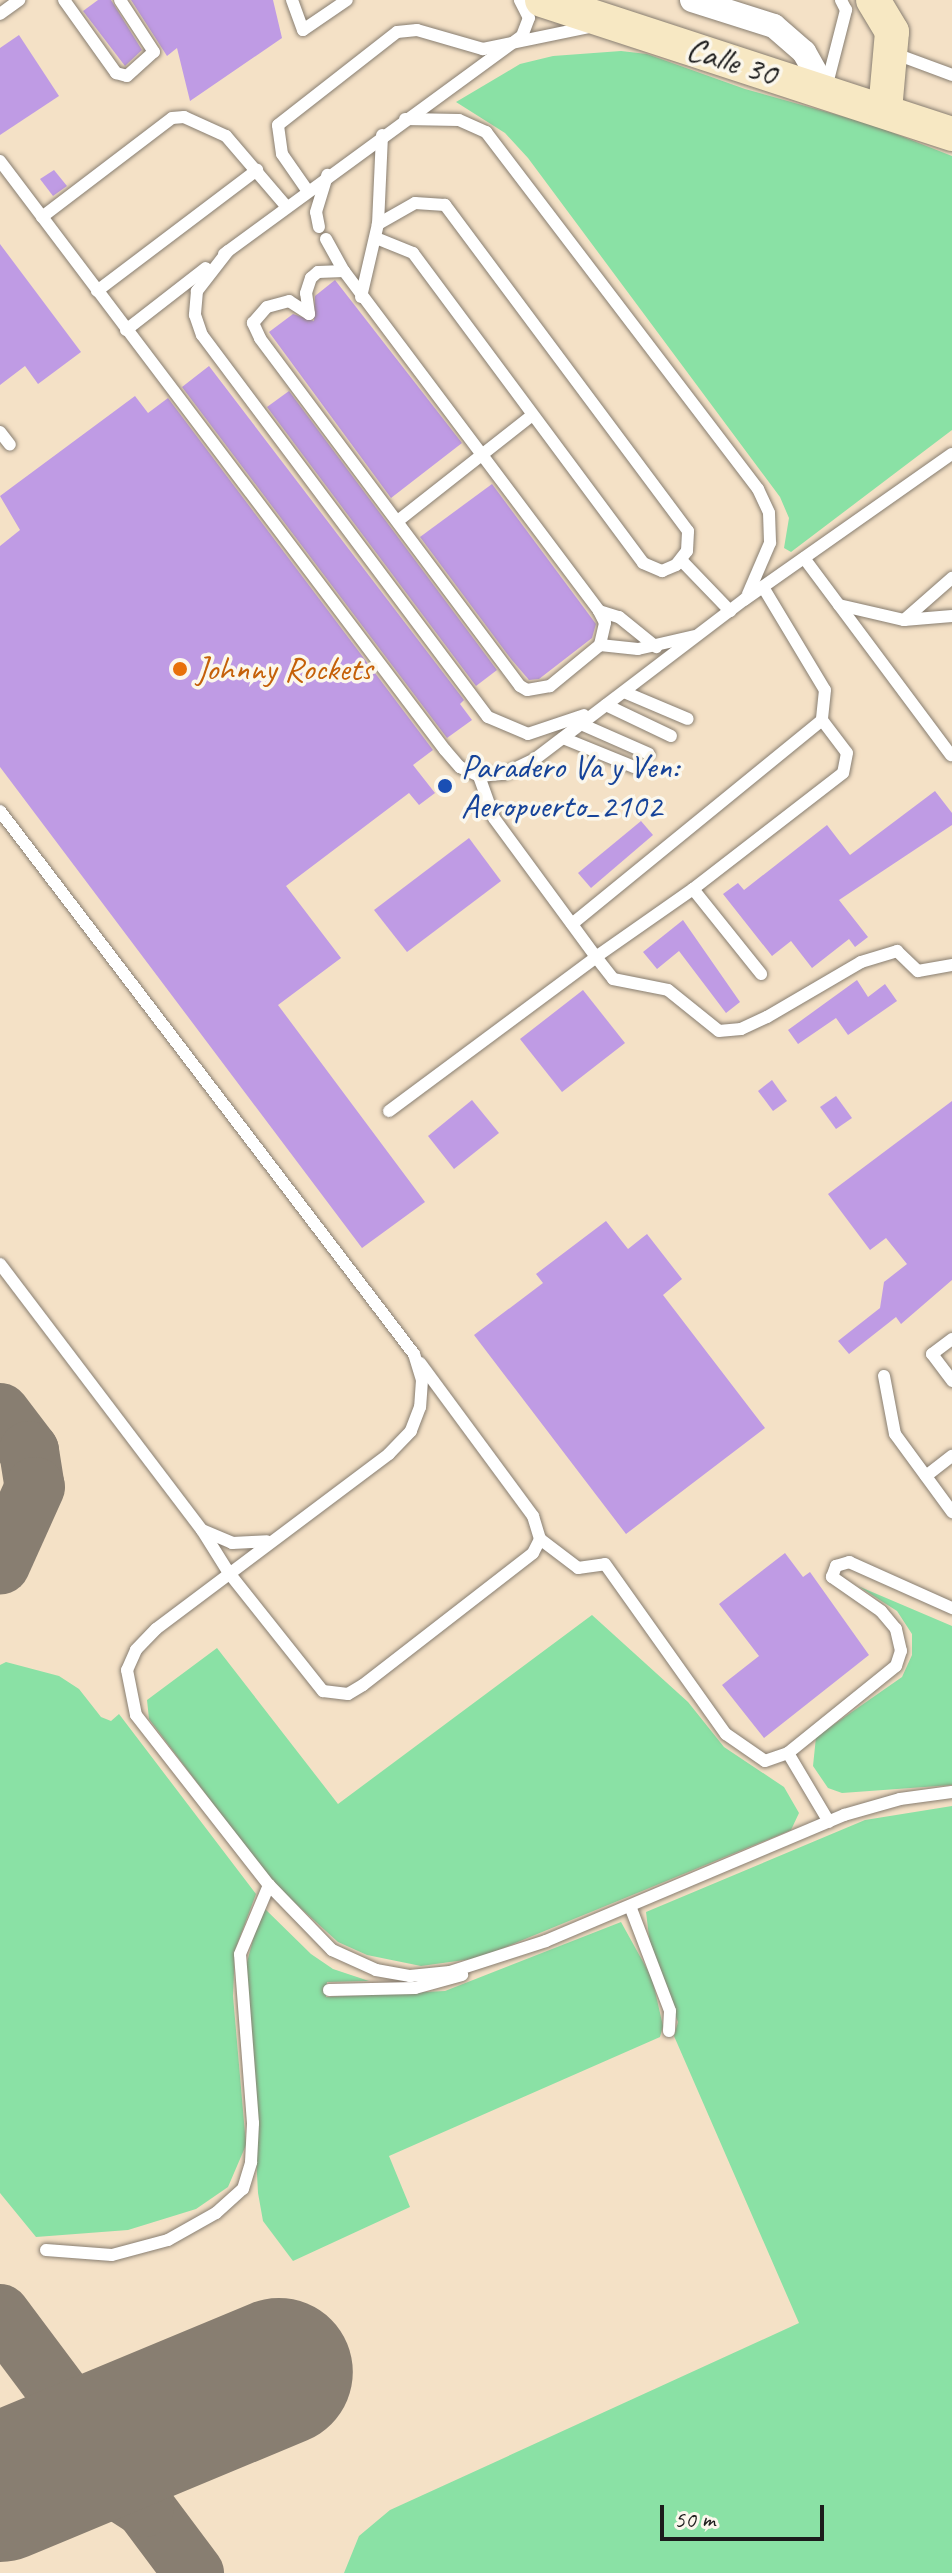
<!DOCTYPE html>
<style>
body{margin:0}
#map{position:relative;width:952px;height:2573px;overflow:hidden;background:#f4e1c6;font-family:Caveat,sans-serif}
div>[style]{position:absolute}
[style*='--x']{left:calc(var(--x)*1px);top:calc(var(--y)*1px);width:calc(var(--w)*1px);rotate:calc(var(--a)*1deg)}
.green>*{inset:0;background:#8ae1a5}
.taxiway>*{height:60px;margin:-30px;padding:0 30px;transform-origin:30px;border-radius:30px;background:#887e71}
.runway>*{height:148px;margin:-74px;padding:0 74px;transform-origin:74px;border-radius:74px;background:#887e71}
.building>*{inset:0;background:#bf9be4}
.roads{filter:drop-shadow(0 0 2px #887e71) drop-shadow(0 0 2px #887e71)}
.lane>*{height:12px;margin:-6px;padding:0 6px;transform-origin:6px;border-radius:6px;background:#fff}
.street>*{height:24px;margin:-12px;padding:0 12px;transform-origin:12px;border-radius:12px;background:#fff}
.secondary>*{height:34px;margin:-17px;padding:0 17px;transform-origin:17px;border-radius:17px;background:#f7e8c3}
.dots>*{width:22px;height:22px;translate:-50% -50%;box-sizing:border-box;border:4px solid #fbf7ec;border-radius:50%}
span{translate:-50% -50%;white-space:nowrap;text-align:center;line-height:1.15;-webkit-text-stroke:7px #fbf7ec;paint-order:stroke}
.street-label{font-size:34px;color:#1c1c1c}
.food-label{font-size:34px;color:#c56008}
.left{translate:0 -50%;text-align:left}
.transit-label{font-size:34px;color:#164399}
.scale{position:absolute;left:660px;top:2505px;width:164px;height:36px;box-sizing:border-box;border:4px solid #1c1c1c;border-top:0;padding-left:10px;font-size:24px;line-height:28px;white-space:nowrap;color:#1c1c1c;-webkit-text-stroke:6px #fbf7ec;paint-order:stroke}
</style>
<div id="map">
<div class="green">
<i style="clip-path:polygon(621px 51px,647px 54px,745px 89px,873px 125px,952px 156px,952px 430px,791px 552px,784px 548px,789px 518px,780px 497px,528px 158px,505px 133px,456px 102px,520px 64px,553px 56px)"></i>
<i style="clip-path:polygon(858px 1586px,952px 1626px,952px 1785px,842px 1793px,828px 1788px,813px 1766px,816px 1737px,902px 1677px,912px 1655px,912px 1634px,897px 1611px)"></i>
<i style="clip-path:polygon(592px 1615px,688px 1702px,724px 1747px,784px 1787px,799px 1813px,791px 1830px,479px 1958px,421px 1966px,367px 1955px,338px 1942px,273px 1883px,149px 1719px,147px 1700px,217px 1648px,338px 1804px)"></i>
<i style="clip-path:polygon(6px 1662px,59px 1676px,79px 1689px,101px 1717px,111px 1721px,119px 1714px,256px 1894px,235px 1950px,233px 1996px,246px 2145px,228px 2187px,196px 2209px,128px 2230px,36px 2237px,0 2193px,0 1665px)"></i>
<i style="clip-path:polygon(952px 1806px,952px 2573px,344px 2573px,359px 2536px,390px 2510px,799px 2323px,674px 2036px,678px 2022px,651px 1953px,646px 1912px,865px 1820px)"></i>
<i style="clip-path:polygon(262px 1906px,311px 1954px,333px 1969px,369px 1981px,327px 1982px,326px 1997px,445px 1991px,621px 1922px,652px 1978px,663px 2026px,660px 2037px,389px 2156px,410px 2207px,293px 2261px,263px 2221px,258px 2193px,246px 1966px)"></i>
</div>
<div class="taxiway">
<i style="--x:0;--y:1413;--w:48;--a:52.7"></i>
<i style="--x:29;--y:1451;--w:36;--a:81"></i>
<i style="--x:35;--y:1487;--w:85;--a:114.2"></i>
<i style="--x:0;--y:2314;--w:324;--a:53.2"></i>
<i style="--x:0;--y:2488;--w:45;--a:-11.6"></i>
<i style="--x:44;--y:2479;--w:38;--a:2"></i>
<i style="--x:82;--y:2480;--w:44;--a:18.4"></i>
<i style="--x:124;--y:2494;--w:24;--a:33"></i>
</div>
<div class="runway">
<i style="--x:0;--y:2488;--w:302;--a:-22.6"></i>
</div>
<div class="building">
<i style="clip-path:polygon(98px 0,111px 0,142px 50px,125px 66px,83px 11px)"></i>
<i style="clip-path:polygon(131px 0,273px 0,282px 38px,190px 101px,177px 48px,167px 56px)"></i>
<i style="clip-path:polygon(19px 35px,59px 96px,0 135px,0 48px)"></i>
<i style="clip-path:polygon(54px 170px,67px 186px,53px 196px,40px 179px)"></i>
<i style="clip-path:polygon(0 244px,81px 352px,38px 384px,25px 366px,0 385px)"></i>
<i style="clip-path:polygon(335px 280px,462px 443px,391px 498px,269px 332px,293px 314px,314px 321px,315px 296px)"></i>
<i style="clip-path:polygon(209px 366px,464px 700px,460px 704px,472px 720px,447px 738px,182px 387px)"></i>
<i style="clip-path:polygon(289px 391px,497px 670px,476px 686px,267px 407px)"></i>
<i style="clip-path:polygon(135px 396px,148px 413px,168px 398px,433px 750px,413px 765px,435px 793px,419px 805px,409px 793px,286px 886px,341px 958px,278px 1005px,425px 1202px,362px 1248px,0 767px,0 546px,20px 530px,0 496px)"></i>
<i style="clip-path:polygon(492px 484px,596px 624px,592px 638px,539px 679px,529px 680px,511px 659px,420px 537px)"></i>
<i style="clip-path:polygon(935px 791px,952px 813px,952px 825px,839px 900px,868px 937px,855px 947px,849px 939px,812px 968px,791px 941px,772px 956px,723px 894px,738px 883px,744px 890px,827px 825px,850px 855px)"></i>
<i style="clip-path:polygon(641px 821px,653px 835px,591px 888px,578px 873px)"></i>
<i style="clip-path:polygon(469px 838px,501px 881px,407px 952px,374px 910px)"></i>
<i style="clip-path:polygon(683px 920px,740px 1002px,726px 1013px,679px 951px,657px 969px,643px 952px)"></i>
<i style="clip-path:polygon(857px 980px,868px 997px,885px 984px,897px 1001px,848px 1035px,836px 1018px,798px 1044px,788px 1030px)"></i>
<i style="clip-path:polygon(583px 990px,625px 1043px,562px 1092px,520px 1039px)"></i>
<i style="clip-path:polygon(772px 1080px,787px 1101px,773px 1111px,758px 1091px)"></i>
<i style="clip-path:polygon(836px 1096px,852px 1118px,836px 1129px,820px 1107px)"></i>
<i style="clip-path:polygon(472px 1100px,499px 1133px,454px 1169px,428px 1136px)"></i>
<i style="clip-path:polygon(952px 1101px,952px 1280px,901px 1324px,896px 1317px,849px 1354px,838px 1341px,880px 1308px,884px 1282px,907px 1264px,886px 1238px,870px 1250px,828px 1194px)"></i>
<i style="clip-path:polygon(606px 1221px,628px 1249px,647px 1234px,682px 1279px,663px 1295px,765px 1428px,626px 1534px,474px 1335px,543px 1283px,536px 1274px)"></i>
<i style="clip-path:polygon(785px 1553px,803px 1577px,810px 1572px,869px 1655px,764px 1738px,722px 1685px,759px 1656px,719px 1604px)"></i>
</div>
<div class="roads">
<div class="lane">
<i style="--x:64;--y:0;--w:90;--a:54.5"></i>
<i style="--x:116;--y:73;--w:11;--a:15"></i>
<i style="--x:127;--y:76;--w:36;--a:-42"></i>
<i style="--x:154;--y:52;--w:62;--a:-123.2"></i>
<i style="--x:292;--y:0;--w:32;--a:70"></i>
<i style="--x:303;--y:30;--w:53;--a:-34.3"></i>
<i style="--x:0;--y:14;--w:24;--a:-36"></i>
<i style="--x:893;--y:53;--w:63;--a:20.4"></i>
<i style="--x:826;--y:88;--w:81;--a:-75.6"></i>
<i style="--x:846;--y:10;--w:11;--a:-117"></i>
<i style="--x:405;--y:119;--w:54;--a:1.1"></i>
<i style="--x:459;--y:120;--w:30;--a:24"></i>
<i style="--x:486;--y:132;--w:449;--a:52.7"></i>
<i style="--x:758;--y:489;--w:26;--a:65"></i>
<i style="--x:769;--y:513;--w:30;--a:88"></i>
<i style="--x:770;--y:543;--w:56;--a:113.3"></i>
<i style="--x:0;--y:161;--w:738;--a:52.93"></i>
<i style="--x:445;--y:750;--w:23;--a:49"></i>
<i style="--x:460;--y:767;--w:21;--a:25"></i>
<i style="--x:479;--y:776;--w:25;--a:-5"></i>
<i style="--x:504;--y:774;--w:34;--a:-26"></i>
<i style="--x:535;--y:759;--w:263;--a:-37.3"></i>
<i style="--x:744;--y:600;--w:254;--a:-35.1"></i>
<i style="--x:307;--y:190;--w:44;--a:-124.8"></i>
<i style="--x:282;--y:154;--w:29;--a:-98"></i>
<i style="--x:278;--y:125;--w:151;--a:-38"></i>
<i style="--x:397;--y:32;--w:20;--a:-6"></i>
<i style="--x:417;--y:30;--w:69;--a:16.1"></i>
<i style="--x:483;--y:49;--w:113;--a:-11.7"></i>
<i style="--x:42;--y:217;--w:163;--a:-37.3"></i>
<i style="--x:172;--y:118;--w:12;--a:-5"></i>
<i style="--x:184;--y:117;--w:46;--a:24.3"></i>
<i style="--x:226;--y:136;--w:92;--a:49.4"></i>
<i style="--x:319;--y:227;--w:15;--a:-101"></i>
<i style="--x:316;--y:212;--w:39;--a:-73"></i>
<i style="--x:376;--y:238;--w:40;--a:22"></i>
<i style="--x:413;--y:253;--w:386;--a:53.4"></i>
<i style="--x:643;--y:563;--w:21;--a:23"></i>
<i style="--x:662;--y:571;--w:15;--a:-23"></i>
<i style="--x:676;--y:565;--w:18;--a:-52"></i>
<i style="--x:687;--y:551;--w:20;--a:-87"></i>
<i style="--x:688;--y:531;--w:407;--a:-126.7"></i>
<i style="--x:445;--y:205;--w:30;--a:-176"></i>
<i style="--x:415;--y:203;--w:43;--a:150.4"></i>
<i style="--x:326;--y:239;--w:37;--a:61"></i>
<i style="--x:228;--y:251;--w:51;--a:127.8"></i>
<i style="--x:197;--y:291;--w:24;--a:95"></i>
<i style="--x:195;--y:315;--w:21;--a:71"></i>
<i style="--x:202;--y:335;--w:477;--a:53.2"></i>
<i style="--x:488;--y:717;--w:43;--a:23"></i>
<i style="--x:528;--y:734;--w:59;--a:-18.7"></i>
<i style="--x:224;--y:254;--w:369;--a:-36.2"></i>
<i style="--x:522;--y:36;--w:19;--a:-69"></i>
<i style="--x:529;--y:18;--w:20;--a:-117"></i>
<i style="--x:344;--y:271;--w:425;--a:53.1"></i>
<i style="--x:599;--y:611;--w:13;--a:63"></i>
<i style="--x:605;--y:623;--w:23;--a:103"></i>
<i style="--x:600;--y:645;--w:65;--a:140.6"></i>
<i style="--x:550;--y:686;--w:23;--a:170"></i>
<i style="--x:527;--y:690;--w:8;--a:-150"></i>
<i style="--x:520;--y:686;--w:434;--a:-126.8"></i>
<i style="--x:260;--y:338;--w:17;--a:-115"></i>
<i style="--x:253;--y:323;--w:21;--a:-49"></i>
<i style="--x:267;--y:307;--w:23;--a:-15"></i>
<i style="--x:289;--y:301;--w:24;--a:33"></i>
<i style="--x:309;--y:314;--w:21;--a:-98"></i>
<i style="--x:306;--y:293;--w:16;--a:-72"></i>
<i style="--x:311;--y:278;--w:9;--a:-41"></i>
<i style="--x:318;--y:272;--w:26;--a:-2"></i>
<i style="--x:97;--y:291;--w:201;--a:-37.1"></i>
<i style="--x:361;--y:297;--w:75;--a:-76.9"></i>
<i style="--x:378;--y:224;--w:89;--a:-87.4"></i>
<i style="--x:126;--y:330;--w:101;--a:-37.8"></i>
<i style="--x:0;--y:432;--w:16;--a:52"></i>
<i style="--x:399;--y:520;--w:168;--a:-38.2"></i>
<i style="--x:804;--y:558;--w:246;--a:53.3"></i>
<i style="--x:681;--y:560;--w:71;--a:46.1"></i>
<i style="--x:763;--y:587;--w:120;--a:59"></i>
<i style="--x:825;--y:690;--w:30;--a:96"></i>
<i style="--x:839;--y:605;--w:67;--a:13"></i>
<i style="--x:904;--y:620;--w:48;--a:-4.8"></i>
<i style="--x:599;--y:611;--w:21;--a:17"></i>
<i style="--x:619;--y:617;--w:48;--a:39"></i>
<i style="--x:904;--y:620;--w:64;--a:-41.2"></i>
<i style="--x:600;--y:645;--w:38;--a:6"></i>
<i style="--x:638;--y:649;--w:58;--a:-12.8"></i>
<i style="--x:624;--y:692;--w:69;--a:22.9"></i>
<i style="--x:606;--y:705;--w:72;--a:25.5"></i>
<i style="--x:581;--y:724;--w:74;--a:23.8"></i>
<i style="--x:563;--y:738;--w:77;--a:22.2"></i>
<i style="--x:0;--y:811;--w:683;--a:52.68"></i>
<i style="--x:414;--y:1354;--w:27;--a:73"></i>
<i style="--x:422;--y:1380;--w:27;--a:94"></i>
<i style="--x:420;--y:1407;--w:26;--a:111"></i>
<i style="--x:411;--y:1431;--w:32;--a:134"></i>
<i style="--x:389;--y:1454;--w:291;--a:143.1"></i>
<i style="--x:156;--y:1629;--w:29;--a:134"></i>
<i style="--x:136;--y:1650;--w:22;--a:114"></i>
<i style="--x:127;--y:1670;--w:46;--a:78.7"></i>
<i style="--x:136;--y:1715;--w:216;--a:52"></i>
<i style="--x:269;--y:1885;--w:91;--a:45.9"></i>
<i style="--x:332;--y:1950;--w:48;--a:24.4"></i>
<i style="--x:376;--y:1970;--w:35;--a:10"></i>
<i style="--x:410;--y:1976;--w:40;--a:-5.7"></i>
<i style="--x:450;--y:1972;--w:101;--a:-17.9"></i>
<i style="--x:546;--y:1941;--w:324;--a:-22.9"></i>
<i style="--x:844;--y:1815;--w:58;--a:-15.9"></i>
<i style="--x:900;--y:1799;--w:52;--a:-7.7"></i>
<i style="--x:693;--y:889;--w:109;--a:51.3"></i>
<i style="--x:572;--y:924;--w:323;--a:-39.2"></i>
<i style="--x:822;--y:720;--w:41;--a:52.9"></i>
<i style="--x:847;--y:753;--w:20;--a:101"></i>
<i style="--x:843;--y:773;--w:190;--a:142.3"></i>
<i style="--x:693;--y:889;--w:118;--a:145"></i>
<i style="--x:596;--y:957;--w:28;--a:52"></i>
<i style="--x:613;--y:979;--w:56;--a:11.3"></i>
<i style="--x:668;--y:990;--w:65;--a:38.8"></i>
<i style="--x:719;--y:1031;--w:22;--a:-5"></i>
<i style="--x:741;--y:1029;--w:29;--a:-25"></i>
<i style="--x:767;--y:1017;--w:109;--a:-30.3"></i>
<i style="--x:861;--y:962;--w:38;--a:-17"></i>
<i style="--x:897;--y:951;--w:29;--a:44"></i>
<i style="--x:918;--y:971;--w:35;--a:-10"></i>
<i style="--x:389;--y:1111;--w:258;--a:-36.6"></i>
<i style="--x:596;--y:957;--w:172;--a:-126.3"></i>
<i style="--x:494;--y:818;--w:45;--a:-109.7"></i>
<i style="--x:0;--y:1264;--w:334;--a:52.8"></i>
<i style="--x:202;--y:1530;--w:33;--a:23"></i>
<i style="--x:232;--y:1543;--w:35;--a:-3"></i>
<i style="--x:952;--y:1339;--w:25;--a:143"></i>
<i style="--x:932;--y:1354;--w:34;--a:53"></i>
<i style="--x:884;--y:1376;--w:59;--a:79.3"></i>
<i style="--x:895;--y:1434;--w:97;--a:53.8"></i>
<i style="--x:926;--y:1476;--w:33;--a:-38"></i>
<i style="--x:202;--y:1530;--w:51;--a:57.9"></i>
<i style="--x:229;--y:1573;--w:151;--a:51.5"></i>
<i style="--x:323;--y:1691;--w:25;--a:7"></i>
<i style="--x:348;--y:1694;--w:17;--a:-31"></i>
<i style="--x:363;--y:1685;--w:215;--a:-37.8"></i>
<i style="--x:533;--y:1553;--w:16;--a:-63"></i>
<i style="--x:540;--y:1539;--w:24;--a:-107"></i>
<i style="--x:533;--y:1516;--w:190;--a:-126.4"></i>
<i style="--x:540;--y:1539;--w:48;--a:37.3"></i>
<i style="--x:578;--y:1568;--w:27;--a:-8"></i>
<i style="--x:605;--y:1564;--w:209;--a:54.6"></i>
<i style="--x:726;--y:1734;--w:47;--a:34.7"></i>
<i style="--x:765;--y:1761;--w:24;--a:-19"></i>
<i style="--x:788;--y:1753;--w:139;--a:-38.9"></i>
<i style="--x:896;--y:1666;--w:16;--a:-72"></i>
<i style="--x:901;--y:1651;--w:23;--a:-103"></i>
<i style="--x:896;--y:1629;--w:23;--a:-130"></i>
<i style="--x:881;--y:1611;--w:60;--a:-145.2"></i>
<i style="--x:832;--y:1577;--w:12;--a:-70"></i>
<i style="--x:836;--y:1566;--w:14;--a:-17"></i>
<i style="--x:849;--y:1562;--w:113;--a:24.1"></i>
<i style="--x:788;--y:1753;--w:80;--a:59.3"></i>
<i style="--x:630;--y:1906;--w:112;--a:69.1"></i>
<i style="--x:670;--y:2011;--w:20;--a:93"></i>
<i style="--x:329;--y:1990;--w:86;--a:-1.3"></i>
<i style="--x:415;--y:1988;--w:49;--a:-15.5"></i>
<i style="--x:46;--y:2250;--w:66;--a:4.3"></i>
<i style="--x:112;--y:2255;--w:58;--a:-15"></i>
<i style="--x:168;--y:2240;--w:55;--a:-29.4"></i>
<i style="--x:216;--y:2213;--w:36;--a:-42"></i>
<i style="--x:243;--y:2189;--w:28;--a:-73"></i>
<i style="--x:251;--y:2162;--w:39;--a:-87"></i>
<i style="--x:253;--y:2123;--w:169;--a:-94.4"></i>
<i style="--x:240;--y:1954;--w:75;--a:-67.2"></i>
</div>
<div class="street">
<i style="--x:692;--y:0;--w:86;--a:17.6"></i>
<i style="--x:774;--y:26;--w:40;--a:41"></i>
<i style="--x:804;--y:52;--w:45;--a:60.6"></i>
</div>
<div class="secondary">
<i style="--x:542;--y:0;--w:431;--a:18.1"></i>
<i style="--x:873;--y:0;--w:37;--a:59"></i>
<i style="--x:892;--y:32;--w:78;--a:95.1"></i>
</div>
</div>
<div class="dots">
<i style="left:180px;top:669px;background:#e8710a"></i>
<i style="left:445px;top:786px;background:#1a4fb4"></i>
</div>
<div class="street-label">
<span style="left:732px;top:61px;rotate:18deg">Calle 30</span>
</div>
<div class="food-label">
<span class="left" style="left:196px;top:669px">Johnny Rockets</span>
</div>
<div class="transit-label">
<span class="left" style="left:461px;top:786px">Paradero Va y Ven:<br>Aeropuerto_2102</span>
</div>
<div class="scale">50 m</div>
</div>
